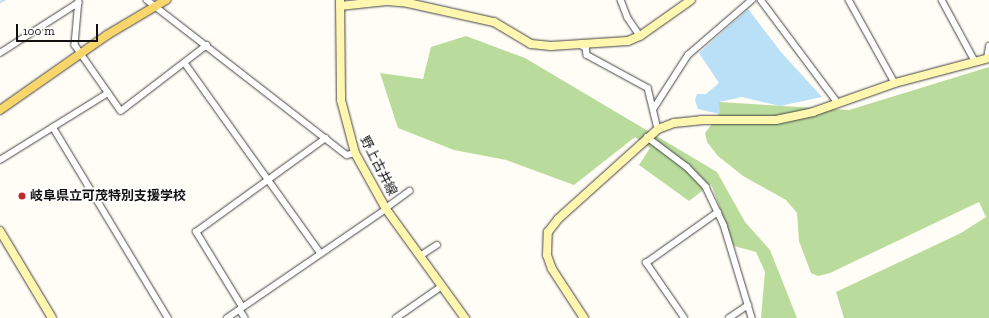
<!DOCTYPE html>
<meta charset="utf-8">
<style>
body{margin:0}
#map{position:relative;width:989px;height:318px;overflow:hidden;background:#fffdf5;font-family:"Zilla Slab","Noto Sans JP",serif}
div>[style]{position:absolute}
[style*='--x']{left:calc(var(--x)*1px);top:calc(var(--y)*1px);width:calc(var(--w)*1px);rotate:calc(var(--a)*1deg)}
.forest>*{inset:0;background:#b9dc9c}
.water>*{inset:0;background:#b9e0f7}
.stream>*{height:1.5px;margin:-0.75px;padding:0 0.75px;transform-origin:0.75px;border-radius:0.75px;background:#b9e0f7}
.roads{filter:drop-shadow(0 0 1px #444) drop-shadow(0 0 1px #444)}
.street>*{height:5.5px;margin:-2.75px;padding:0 2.75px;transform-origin:2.75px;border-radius:2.75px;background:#fff}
.secondary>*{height:8px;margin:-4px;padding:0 4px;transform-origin:4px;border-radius:4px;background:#fff6b0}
.primary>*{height:8px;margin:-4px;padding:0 4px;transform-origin:4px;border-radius:4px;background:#f9d66b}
.dots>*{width:11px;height:11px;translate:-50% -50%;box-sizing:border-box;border:2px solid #fff;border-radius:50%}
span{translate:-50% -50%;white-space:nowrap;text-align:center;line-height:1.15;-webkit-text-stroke:4px #fff;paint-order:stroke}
.street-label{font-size:13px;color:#111}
.poi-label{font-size:13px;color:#111;font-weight:700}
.left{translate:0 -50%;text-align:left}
.scale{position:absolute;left:16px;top:24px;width:82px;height:18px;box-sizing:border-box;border:2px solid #111;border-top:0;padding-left:5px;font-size:12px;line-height:14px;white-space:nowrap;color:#111;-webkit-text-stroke:3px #fff;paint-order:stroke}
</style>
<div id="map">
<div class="forest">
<i style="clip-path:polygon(466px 36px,525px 58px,717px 172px,745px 222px,770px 250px,797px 318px,761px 318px,765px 272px,756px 252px,734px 246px,711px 184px,689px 201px,639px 165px,650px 148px,635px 137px,574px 185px,506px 160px,454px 150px,398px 128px,380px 73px,423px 79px,431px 47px)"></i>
<i style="clip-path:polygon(989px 67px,989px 318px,844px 318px,836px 292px,961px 233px,986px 217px,979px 202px,830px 273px,818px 276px,811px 273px,799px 241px,797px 213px,786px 200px,743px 176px,718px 156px,707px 142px,705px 133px,718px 116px,719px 102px,849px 110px)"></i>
</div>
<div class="water">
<i style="clip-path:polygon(748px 9px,781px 52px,822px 97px,780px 106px,742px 97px,719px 102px,720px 114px,698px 109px,695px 100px,697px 94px,706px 94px,719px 83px,699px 53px)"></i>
</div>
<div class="stream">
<i style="--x:0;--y:2;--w:5;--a:-22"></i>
</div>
<div class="roads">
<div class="street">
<i style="--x:79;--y:0;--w:45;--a:95.1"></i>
<i style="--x:75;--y:45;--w:80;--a:55.1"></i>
<i style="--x:121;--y:111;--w:108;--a:-37.5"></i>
<i style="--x:147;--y:0;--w:253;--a:37.8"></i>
<i style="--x:347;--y:155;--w:8;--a:-14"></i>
<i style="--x:621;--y:0;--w:19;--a:69"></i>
<i style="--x:628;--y:18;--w:22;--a:56"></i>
<i style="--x:761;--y:0;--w:129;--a:53.2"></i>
<i style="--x:849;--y:0;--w:95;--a:61"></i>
<i style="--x:942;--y:0;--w:69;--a:61.6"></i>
<i style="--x:581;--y:45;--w:6;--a:31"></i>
<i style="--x:586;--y:48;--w:7;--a:82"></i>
<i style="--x:587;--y:55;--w:69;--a:28.4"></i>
<i style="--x:648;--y:88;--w:42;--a:76.3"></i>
<i style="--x:0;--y:53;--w:93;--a:-32.7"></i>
<i style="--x:987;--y:59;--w:13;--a:-81"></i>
<i style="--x:185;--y:63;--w:234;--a:54.5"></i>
<i style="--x:654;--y:108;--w:63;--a:-57.3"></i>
<i style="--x:688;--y:55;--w:84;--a:-40.7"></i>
<i style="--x:53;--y:127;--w:223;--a:58.9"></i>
<i style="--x:647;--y:137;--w:50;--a:36.9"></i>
<i style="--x:687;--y:167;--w:28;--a:46"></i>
<i style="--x:706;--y:187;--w:42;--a:64.7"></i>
<i style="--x:724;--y:225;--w:97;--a:73.2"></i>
<i style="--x:0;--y:160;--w:127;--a:-31.8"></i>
<i style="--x:386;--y:208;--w:29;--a:-36"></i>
<i style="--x:420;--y:256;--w:20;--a:-33"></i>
<i style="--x:242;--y:307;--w:88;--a:-121.5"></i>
<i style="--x:196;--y:232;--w:160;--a:-35.9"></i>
<i style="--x:240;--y:310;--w:9;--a:58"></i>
<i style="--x:227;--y:318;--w:193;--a:-34.4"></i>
<i style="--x:396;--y:318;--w:56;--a:-34.8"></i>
<i style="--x:684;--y:318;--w:67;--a:-124.6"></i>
<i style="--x:646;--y:263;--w:88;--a:-35.3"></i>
<i style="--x:729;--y:318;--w:23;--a:-34"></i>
</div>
<div class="secondary">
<i style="--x:340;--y:0;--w:100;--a:89.4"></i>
<i style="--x:341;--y:100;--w:55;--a:75.2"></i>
<i style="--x:355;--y:153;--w:64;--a:61"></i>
<i style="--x:386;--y:209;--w:135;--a:54.1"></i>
<i style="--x:340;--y:6;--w:47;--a:-6.1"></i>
<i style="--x:387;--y:1;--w:21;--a:5"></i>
<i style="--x:408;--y:3;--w:88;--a:12.5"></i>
<i style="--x:494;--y:22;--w:43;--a:30.7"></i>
<i style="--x:531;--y:44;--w:20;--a:6"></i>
<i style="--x:551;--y:46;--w:77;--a:-3.7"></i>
<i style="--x:628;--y:41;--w:13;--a:-23"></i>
<i style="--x:640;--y:36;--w:62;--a:-35.2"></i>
<i style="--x:0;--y:231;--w:101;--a:59.1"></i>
<i style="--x:584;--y:318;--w:59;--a:-123.1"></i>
<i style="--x:552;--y:269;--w:15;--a:-110"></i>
<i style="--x:547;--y:255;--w:23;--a:-88"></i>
<i style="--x:548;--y:232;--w:16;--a:-52"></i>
<i style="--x:558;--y:219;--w:135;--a:-42"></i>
<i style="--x:658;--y:129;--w:17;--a:-21"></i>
<i style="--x:674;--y:123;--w:27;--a:-6"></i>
<i style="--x:701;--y:120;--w:75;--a:0"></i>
<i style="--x:776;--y:120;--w:38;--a:-12"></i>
<i style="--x:813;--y:112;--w:87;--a:-19.5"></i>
<i style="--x:895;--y:83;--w:97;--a:-14.9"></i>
</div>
<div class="primary">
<i style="--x:0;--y:110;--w:131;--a:-35"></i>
<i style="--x:107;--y:35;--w:69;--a:-30.7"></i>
</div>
</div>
<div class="dots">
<i style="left:22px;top:196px;background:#c4262e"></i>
</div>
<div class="street-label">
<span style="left:378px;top:166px;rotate:63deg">野上古井線</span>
</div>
<div class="poi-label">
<span class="left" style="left:30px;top:196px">岐阜県立可茂特別支援学校</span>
</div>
<div class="scale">100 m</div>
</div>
